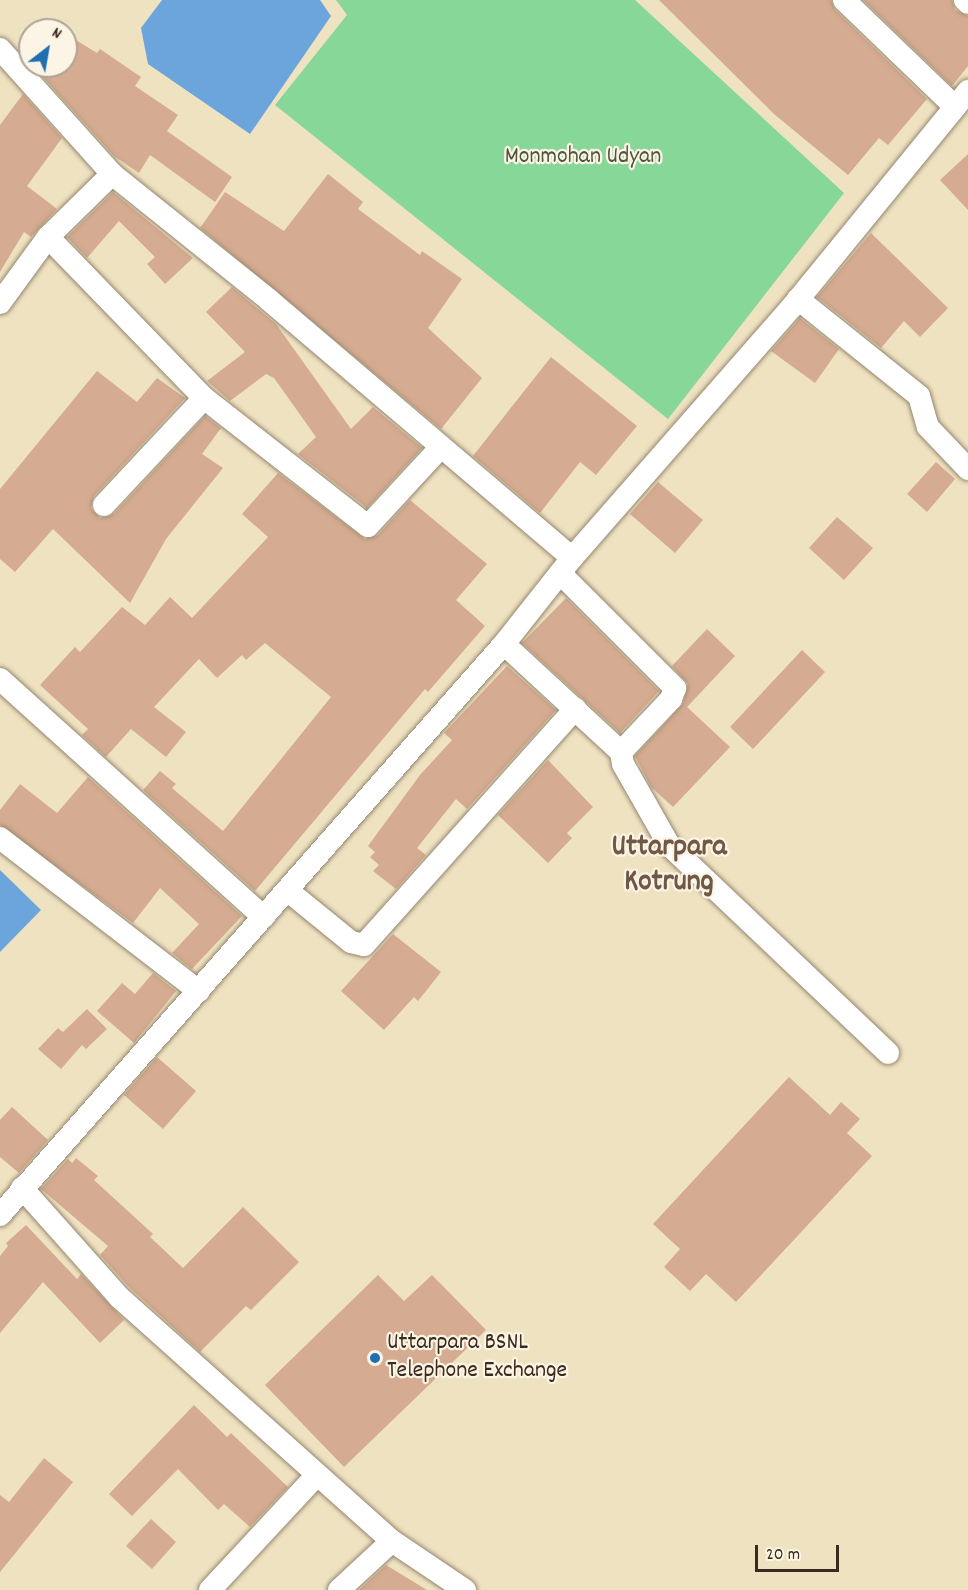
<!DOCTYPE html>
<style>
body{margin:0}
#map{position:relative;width:968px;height:1590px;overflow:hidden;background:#efe2c1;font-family:Dekko,sans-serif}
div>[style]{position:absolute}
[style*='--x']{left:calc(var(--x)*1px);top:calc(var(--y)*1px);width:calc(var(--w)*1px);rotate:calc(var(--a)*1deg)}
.green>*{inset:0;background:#87d898}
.water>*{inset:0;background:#6ba5db}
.building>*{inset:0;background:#d5ab91}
.roads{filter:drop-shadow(0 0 2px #958670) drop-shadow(0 0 2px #958670)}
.minor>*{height:22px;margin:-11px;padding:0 11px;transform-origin:11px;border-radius:11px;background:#fff}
.dots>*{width:16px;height:16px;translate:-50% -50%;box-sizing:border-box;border:3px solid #fcf5e5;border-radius:50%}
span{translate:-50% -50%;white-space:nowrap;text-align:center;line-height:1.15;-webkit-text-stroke:4.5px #fcf5e5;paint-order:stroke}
.park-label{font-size:24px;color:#4e563c}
.poi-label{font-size:24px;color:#3b2a1e}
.left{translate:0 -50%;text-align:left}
.district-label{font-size:30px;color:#715746;font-weight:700}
.north{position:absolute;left:18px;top:18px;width:60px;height:60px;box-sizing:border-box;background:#fcf5e5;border:2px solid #afa495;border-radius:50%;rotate:31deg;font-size:16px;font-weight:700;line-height:24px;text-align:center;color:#3b2a1e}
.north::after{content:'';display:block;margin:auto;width:21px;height:27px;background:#1f6fb2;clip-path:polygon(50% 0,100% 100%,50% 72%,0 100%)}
.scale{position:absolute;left:755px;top:1545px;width:84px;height:27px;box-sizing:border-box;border:3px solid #3b2a1e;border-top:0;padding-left:8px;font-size:18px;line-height:21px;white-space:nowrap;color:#3b2a1e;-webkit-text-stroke:4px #fcf5e5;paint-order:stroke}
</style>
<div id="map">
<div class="green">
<i style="clip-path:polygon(336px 0,635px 0,844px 193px,668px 419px,275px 105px,347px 15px)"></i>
</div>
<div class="water">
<i style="clip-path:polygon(162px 0,320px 0,331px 16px,250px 134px,148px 64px,141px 28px)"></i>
<i style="clip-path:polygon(0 870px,41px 910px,0 952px)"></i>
</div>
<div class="building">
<i style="clip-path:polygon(659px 0,831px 0,835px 10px,927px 99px,888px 145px,879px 138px,848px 175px,774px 114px)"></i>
<i style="clip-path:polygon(863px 0,952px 0,955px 10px,968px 16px,968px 66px,952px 86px)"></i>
<i style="clip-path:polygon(66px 34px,97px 53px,100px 49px,141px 77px,135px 86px,178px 115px,167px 131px,232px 177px,215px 202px,150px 155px,139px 173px,114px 156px,33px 66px,66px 66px)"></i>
<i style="clip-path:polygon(23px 94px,62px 138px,27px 186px,57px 209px,31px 237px,24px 232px,0 272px,0 125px)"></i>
<i style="clip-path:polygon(968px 154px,968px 210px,940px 180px)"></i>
<i style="clip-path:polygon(328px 174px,363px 202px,358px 209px,420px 255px,422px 251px,462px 279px,428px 328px,482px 378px,441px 429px,200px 228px,225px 192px,284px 231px)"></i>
<i style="clip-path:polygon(113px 192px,193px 258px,165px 284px,147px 264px,155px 257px,119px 221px,87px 258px,67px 237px)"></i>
<i style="clip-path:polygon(871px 233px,948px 308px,920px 337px,904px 321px,881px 348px,817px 297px)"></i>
<i style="clip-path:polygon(232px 287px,276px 324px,351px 429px,373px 407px,422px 448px,367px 508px,298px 454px,316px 437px,274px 378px,266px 374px,230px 401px,207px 381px,245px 352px,206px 312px)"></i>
<i style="clip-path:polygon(800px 318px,839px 349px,815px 383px,771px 351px)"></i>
<i style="clip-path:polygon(551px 357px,637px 426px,596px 475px,580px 462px,540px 513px,473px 456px)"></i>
<i style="clip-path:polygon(97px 371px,137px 402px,157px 378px,185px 398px,94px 496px,91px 508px,100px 518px,114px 514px,205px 416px,221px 428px,202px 454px,223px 468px,166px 539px,130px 603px,53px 529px,15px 572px,0 559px,0 489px)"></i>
<i style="clip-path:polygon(936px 462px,955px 479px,927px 512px,907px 494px)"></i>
<i style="clip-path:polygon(278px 473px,365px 539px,378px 535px,410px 500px,487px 564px,456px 600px,485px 626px,428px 692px,425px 689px,255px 891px,143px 790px,160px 771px,176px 784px,172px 788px,223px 831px,331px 697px,265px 643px,246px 660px,242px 655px,217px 678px,199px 659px,154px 707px,186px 732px,166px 757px,131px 729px,106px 757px,82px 735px,88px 729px,40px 685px,75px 647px,80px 652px,122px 607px,145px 625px,170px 597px,192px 618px,268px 537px,242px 514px)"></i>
<i style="clip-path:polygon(658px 482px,703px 520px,675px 553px,630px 514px)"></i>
<i style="clip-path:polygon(837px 517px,873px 548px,844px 580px,809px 548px)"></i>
<i style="clip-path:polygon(566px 598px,659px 691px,620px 733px,522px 643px)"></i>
<i style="clip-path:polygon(707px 629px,735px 656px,687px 707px,730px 747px,673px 807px,651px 787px,635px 756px,683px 704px,688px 684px,672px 666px)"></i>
<i style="clip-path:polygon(802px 650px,825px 672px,753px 749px,730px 727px)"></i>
<i style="clip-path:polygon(507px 666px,556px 710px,467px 809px,456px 799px,417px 848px,426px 855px,396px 889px,373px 871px,379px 865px,370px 857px,375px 852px,368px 846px,420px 775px,452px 740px,444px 733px)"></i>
<i style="clip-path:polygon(548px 760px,593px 807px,567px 833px,572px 838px,548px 863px,498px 815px)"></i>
<i style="clip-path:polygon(88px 777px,242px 916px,192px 969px,172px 953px,199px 924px,160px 888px,133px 923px,0 825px,0 810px,20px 784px,57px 813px)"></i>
<i style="clip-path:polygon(393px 934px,441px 972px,418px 1001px,414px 997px,384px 1030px,341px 991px)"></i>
<i style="clip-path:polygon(153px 973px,176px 991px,134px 1043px,97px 1011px,122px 983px,135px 994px)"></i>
<i style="clip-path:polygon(87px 1009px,107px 1029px,86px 1049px,82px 1045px,61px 1069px,38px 1049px,58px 1028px,63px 1032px)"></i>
<i style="clip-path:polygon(157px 1057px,196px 1091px,163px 1129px,124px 1095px)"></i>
<i style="clip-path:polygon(789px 1077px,830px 1115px,841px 1102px,860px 1119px,847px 1133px,872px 1156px,736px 1302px,706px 1274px,690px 1291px,664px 1267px,680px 1249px,653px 1224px)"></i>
<i style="clip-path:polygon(12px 1107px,48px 1140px,19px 1173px,0 1157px,0 1120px)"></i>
<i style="clip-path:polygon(76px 1158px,98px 1176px,94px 1180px,153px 1234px,150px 1237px,183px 1268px,243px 1207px,299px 1262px,251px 1310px,246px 1306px,200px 1352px,129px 1287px,100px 1255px,108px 1246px,41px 1189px,68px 1159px,72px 1163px)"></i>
<i style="clip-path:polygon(26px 1225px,77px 1279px,81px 1274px,124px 1320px,100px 1343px,43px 1282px,0 1333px,0 1256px,8px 1246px,6px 1243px)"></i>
<i style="clip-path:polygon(378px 1275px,404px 1301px,432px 1275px,486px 1330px,344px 1467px,265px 1385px)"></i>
<i style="clip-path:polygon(194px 1405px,227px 1437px,231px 1433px,288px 1487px,250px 1527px,224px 1504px,218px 1510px,178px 1469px,132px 1516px,109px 1494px)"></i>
<i style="clip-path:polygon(44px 1458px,73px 1482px,0 1572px,0 1495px,9px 1502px)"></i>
<i style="clip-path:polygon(151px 1519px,176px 1542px,152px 1569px,126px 1546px)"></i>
<i style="clip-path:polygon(386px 1565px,427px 1590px,359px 1590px)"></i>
</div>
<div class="roads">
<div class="minor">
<i style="--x:844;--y:0;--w:154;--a:43.9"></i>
<i style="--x:965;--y:0;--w:4;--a:45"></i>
<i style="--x:0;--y:49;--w:168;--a:48.1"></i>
<i style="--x:112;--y:174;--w:201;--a:38.7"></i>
<i style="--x:269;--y:300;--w:398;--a:40.4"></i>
<i style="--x:48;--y:237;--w:224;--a:45.9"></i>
<i style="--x:204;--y:398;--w:208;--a:38"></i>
<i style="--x:368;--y:526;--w:108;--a:-47.3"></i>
<i style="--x:798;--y:299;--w:155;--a:38.7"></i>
<i style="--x:919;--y:396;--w:32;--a:74"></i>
<i style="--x:928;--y:427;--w:58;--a:46.4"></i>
<i style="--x:0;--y:303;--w:82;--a:-54"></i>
<i style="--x:48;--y:237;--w:90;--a:-44.5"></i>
<i style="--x:104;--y:505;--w:146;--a:-46.9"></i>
<i style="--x:560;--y:573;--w:163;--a:45"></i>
<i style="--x:675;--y:688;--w:12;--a:110"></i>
<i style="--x:671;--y:699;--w:73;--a:133.3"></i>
<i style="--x:621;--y:752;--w:12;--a:81"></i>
<i style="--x:623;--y:764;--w:93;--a:60.4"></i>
<i style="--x:669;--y:845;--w:302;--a:43.5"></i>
<i style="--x:504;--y:644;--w:159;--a:42.7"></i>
<i style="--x:0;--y:679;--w:355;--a:42.1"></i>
<i style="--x:0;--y:838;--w:251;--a:37.6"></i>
<i style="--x:287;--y:890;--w:82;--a:39.1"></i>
<i style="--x:351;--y:942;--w:13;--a:13"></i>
<i style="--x:364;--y:945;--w:317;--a:-48.2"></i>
<i style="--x:22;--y:1188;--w:146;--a:48.3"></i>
<i style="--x:119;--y:1297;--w:366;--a:41.8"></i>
<i style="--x:392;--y:1541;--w:88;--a:33.9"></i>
<i style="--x:0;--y:1215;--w:762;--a:-48.57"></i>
<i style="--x:504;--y:644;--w:110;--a:-51.7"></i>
<i style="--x:572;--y:558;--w:334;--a:-48.8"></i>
<i style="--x:792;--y:307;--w:279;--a:-50.8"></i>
<i style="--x:210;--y:1590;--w:157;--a:-47.1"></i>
<i style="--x:339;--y:1590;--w:72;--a:-42.8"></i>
</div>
</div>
<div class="dots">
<i style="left:375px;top:1358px;background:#1f6fb2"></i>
</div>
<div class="park-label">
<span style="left:583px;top:158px">Monmohan Udyan</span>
</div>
<div class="poi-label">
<span class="left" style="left:387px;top:1358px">Uttarpara BSNL<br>Telephone Exchange</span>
</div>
<div class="district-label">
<span style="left:669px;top:866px">Uttarpara<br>Kotrung</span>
</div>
<div class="north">N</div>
<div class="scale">20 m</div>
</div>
